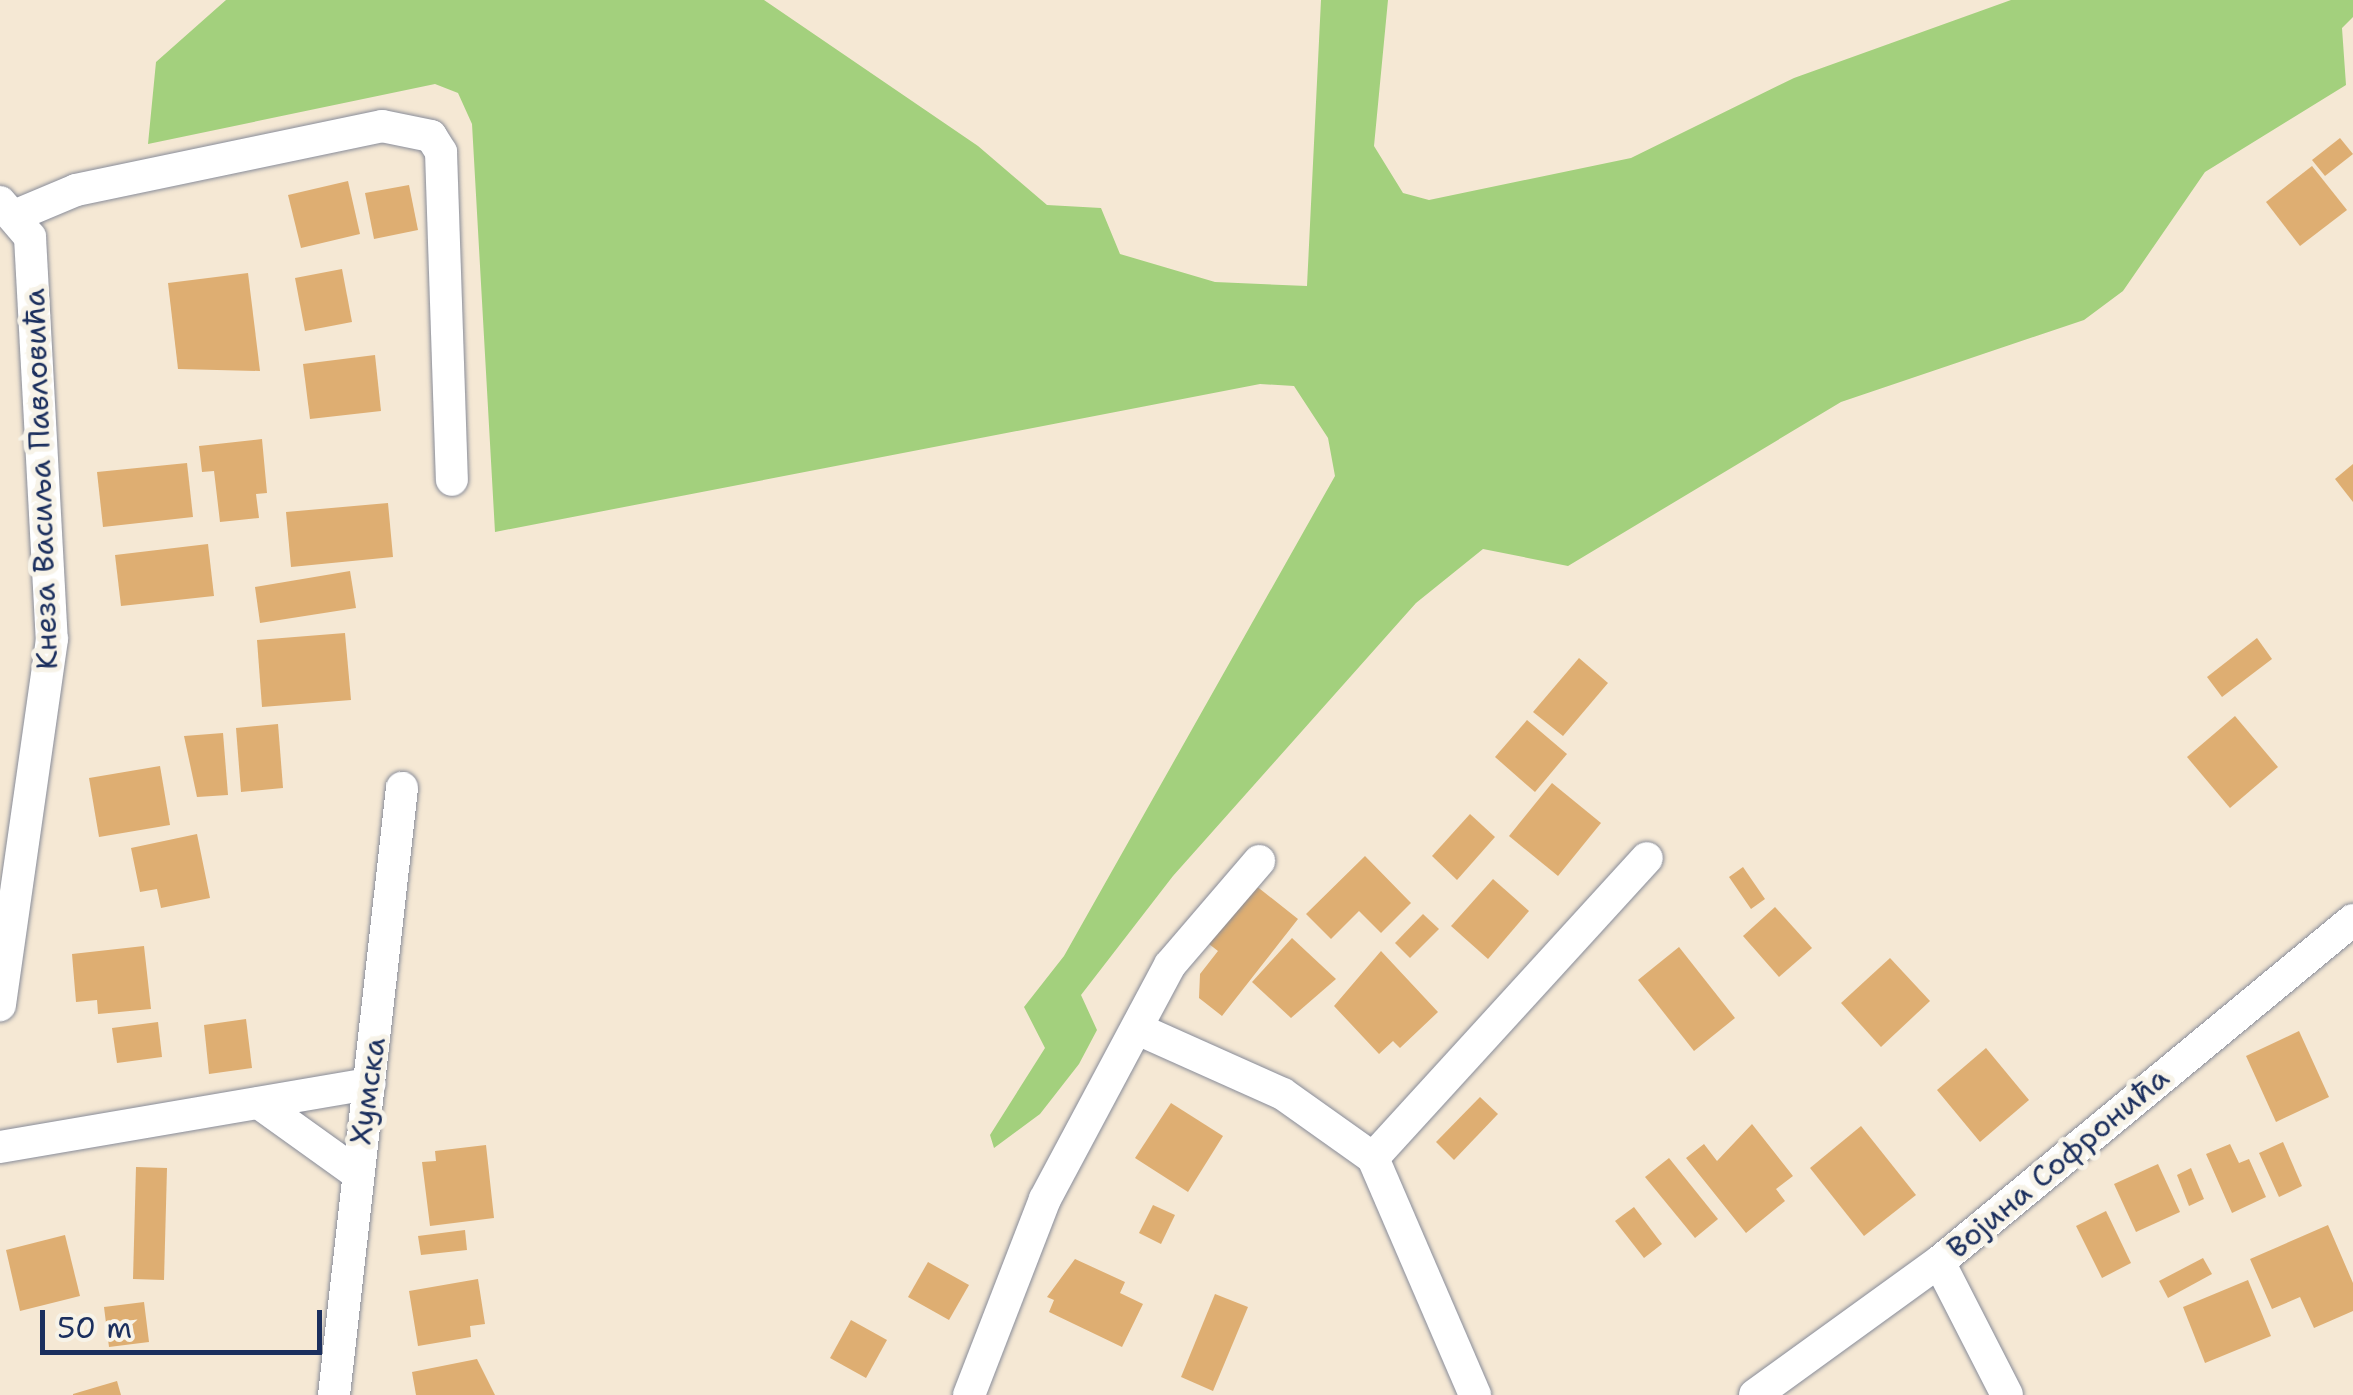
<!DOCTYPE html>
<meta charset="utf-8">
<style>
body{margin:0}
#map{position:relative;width:2353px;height:1395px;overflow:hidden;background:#f5e8d4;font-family:"Shantell Sans",sans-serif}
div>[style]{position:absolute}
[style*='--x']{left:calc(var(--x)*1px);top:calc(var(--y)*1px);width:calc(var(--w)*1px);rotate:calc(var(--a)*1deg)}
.green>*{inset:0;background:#a3d07d}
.building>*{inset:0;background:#deae72}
.roads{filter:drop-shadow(0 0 2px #888c99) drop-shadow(0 0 2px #888c99)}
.street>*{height:32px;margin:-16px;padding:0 16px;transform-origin:16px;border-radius:16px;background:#fff}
span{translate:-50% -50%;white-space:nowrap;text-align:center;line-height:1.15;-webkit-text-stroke:10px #f7f3e8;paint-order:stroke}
.street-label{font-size:30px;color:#1b2f5e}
.scale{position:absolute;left:40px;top:1310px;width:282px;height:45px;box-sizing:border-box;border:5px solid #1b2f5e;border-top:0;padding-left:12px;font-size:30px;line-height:35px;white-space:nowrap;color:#1b2f5e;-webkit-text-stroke:8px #f7f3e8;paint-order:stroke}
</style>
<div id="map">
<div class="green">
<i style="clip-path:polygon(226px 0,764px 0,978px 146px,1047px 205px,1101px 208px,1120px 254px,1215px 282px,1307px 286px,1321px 0,1388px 0,1374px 146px,1403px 193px,1429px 200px,1631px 158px,1794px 78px,2011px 0,2353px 0,2353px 17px,2342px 28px,2346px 85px,2205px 172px,2123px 291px,2084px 320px,1841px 402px,1568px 566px,1483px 549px,1416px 603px,1173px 876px,1081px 995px,1097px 1030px,1079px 1064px,1040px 1114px,994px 1148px,990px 1135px,1045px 1048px,1024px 1007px,1064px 956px,1335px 476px,1328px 438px,1294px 386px,1260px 384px,495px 532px,472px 124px,458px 93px,435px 84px,148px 144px,156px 62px)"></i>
</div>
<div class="building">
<i style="clip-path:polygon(2340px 138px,2353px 154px,2325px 176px,2312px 160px)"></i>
<i style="clip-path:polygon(2312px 166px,2347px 210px,2300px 246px,2266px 202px)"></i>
<i style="clip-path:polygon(348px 181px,360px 234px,301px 248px,288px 195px)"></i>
<i style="clip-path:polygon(409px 185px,418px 230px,374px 239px,365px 193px)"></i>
<i style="clip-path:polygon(342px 269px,352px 322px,305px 331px,295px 278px)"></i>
<i style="clip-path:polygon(248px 273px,260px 371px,178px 369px,168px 283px)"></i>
<i style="clip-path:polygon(375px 355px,381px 411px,310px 419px,303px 364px)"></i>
<i style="clip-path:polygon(262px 439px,267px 493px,256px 494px,259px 518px,220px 522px,214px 471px,202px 472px,199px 446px)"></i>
<i style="clip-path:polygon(187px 463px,193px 517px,103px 527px,97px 472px)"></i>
<i style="clip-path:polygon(2353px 464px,2353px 502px,2335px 479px)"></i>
<i style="clip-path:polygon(388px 503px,393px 557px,291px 567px,286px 512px)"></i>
<i style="clip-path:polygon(208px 544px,214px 596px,121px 606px,115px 555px)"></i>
<i style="clip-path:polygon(350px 571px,356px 608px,260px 623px,255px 587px)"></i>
<i style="clip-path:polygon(345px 633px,351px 700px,262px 707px,257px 640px)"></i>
<i style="clip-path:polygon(2257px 638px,2272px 659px,2222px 697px,2207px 677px)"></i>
<i style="clip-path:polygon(1579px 658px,1608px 683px,1563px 736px,1533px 712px)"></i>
<i style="clip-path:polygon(2235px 716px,2278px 767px,2230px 808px,2187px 757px)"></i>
<i style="clip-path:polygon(1527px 720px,1567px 754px,1535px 792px,1495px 757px)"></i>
<i style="clip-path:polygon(278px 724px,283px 788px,241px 792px,236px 728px)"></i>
<i style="clip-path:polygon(223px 733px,228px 795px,197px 797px,184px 736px)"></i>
<i style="clip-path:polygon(160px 766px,170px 825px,99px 837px,89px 778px)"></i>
<i style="clip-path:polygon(1552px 783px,1601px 823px,1558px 876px,1509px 836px)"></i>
<i style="clip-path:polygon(1470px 814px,1495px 837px,1457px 880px,1432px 856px)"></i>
<i style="clip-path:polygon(197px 834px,210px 898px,161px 908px,157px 889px,140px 892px,131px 848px)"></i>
<i style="clip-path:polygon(1365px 856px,1411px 903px,1381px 933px,1359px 911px,1331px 939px,1306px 914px)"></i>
<i style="clip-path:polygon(1743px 867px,1765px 899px,1751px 909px,1729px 877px)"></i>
<i style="clip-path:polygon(1493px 879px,1529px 911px,1488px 959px,1451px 926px)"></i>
<i style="clip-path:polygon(1255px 885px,1298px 919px,1222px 1016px,1199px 998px,1200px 974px,1218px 951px,1209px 944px)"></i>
<i style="clip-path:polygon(1775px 907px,1812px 948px,1779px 977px,1743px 936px)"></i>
<i style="clip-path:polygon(1423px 914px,1439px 929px,1410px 958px,1395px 943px)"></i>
<i style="clip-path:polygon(1292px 938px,1336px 979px,1291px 1018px,1252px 982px)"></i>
<i style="clip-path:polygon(144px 946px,151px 1009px,98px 1014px,97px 1000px,76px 1002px,72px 954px)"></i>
<i style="clip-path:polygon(1679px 947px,1735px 1018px,1694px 1051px,1638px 980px)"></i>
<i style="clip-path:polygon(1381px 951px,1438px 1012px,1400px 1048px,1393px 1041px,1379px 1054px,1334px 1006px)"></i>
<i style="clip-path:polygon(1890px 958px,1930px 1001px,1881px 1047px,1841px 1003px)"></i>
<i style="clip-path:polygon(246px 1019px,252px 1068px,209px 1074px,204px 1025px)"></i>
<i style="clip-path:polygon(158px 1022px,162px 1057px,117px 1063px,112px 1028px)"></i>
<i style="clip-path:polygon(2299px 1031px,2329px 1097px,2276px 1122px,2246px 1056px)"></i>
<i style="clip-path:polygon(1986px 1048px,2029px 1100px,1980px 1142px,1937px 1090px)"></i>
<i style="clip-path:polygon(1480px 1097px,1498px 1114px,1454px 1160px,1436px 1142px)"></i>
<i style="clip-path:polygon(1171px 1103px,1223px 1136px,1188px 1192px,1135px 1158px)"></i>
<i style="clip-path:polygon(1752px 1124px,1793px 1176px,1776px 1189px,1785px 1201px,1746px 1233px,1686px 1158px,1704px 1144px,1717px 1161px)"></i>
<i style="clip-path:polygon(1861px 1126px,1916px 1195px,1864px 1236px,1810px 1168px)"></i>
<i style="clip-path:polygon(2283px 1142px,2302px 1186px,2279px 1197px,2259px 1153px)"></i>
<i style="clip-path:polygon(2230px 1144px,2239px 1163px,2249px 1159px,2266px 1197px,2232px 1213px,2206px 1154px)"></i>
<i style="clip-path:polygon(486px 1145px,494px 1218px,430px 1226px,422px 1162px,436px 1161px,435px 1151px)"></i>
<i style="clip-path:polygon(1669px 1158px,1718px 1219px,1695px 1238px,1645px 1177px)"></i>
<i style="clip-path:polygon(2158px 1164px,2180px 1212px,2136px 1232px,2114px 1184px)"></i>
<i style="clip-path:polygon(136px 1167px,167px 1168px,164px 1280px,133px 1279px)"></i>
<i style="clip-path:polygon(2191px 1168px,2204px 1199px,2189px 1206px,2177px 1175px)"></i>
<i style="clip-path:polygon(1153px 1205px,1175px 1215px,1161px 1244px,1139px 1233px)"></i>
<i style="clip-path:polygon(1634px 1207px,1662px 1244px,1644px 1258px,1615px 1221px)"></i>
<i style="clip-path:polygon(2106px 1211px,2131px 1263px,2102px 1278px,2076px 1226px)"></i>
<i style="clip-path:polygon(2328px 1225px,2353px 1283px,2353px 1311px,2314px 1328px,2300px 1297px,2272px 1309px,2250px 1259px)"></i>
<i style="clip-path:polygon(465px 1230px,467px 1250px,421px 1255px,418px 1236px)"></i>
<i style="clip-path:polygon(65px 1235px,80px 1296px,20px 1311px,6px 1250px)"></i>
<i style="clip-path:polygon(2203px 1258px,2212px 1274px,2168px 1298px,2159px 1281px)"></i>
<i style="clip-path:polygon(1075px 1259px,1125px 1282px,1120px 1293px,1143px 1304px,1122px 1347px,1049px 1312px,1054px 1300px,1047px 1297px)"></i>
<i style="clip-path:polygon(928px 1262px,969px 1285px,949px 1320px,908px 1297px)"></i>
<i style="clip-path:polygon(478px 1279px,485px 1324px,470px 1326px,471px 1337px,418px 1346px,409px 1291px)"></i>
<i style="clip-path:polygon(2248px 1280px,2271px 1336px,2205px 1363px,2183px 1307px)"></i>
<i style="clip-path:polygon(1215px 1294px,1248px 1307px,1213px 1391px,1181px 1377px)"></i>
<i style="clip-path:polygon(144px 1302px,149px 1342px,109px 1347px,104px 1307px)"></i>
<i style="clip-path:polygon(851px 1320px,887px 1340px,866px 1378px,830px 1358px)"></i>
<i style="clip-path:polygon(477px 1359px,495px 1395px,416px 1395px,412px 1372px)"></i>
<i style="clip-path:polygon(117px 1381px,121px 1395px,73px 1395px,73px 1394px)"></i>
</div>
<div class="roads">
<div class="street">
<i style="--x:0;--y:202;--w:46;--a:49.4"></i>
<i style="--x:30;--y:237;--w:403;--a:86.9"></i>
<i style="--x:52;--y:639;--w:370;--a:98.1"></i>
<i style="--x:19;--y:214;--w:62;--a:-22.8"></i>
<i style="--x:76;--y:190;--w:313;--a:-11.8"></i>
<i style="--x:382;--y:126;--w:50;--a:11.5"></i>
<i style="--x:431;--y:136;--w:19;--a:58"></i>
<i style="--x:441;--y:152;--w:328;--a:88.1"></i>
<i style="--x:1142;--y:1031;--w:154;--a:24.1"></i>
<i style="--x:1283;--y:1094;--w:110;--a:35.4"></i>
<i style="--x:1373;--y:1158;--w:258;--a:66.7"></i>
<i style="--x:259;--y:1103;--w:118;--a:35.7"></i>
<i style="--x:0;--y:1147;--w:375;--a:-9.7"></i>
<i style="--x:1373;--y:1158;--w:406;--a:-47.6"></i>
<i style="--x:1939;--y:1262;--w:149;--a:62.9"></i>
<i style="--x:334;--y:1395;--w:611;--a:-83.61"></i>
<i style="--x:969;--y:1395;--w:210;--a:-68.8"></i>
<i style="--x:1045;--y:1199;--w:265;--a:-61.9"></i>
<i style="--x:1170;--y:965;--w:137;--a:-49.4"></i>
<i style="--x:1755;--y:1395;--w:227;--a:-35.9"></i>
<i style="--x:1939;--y:1262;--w:537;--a:-39.56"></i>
</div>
</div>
<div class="street-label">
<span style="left:41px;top:479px;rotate:-92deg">Кнеза Васиља Павловића</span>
<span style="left:368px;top:1091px;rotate:-82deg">Хумска</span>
<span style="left:2058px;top:1163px;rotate:-40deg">Војина Софронића</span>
</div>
<div class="scale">50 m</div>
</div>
